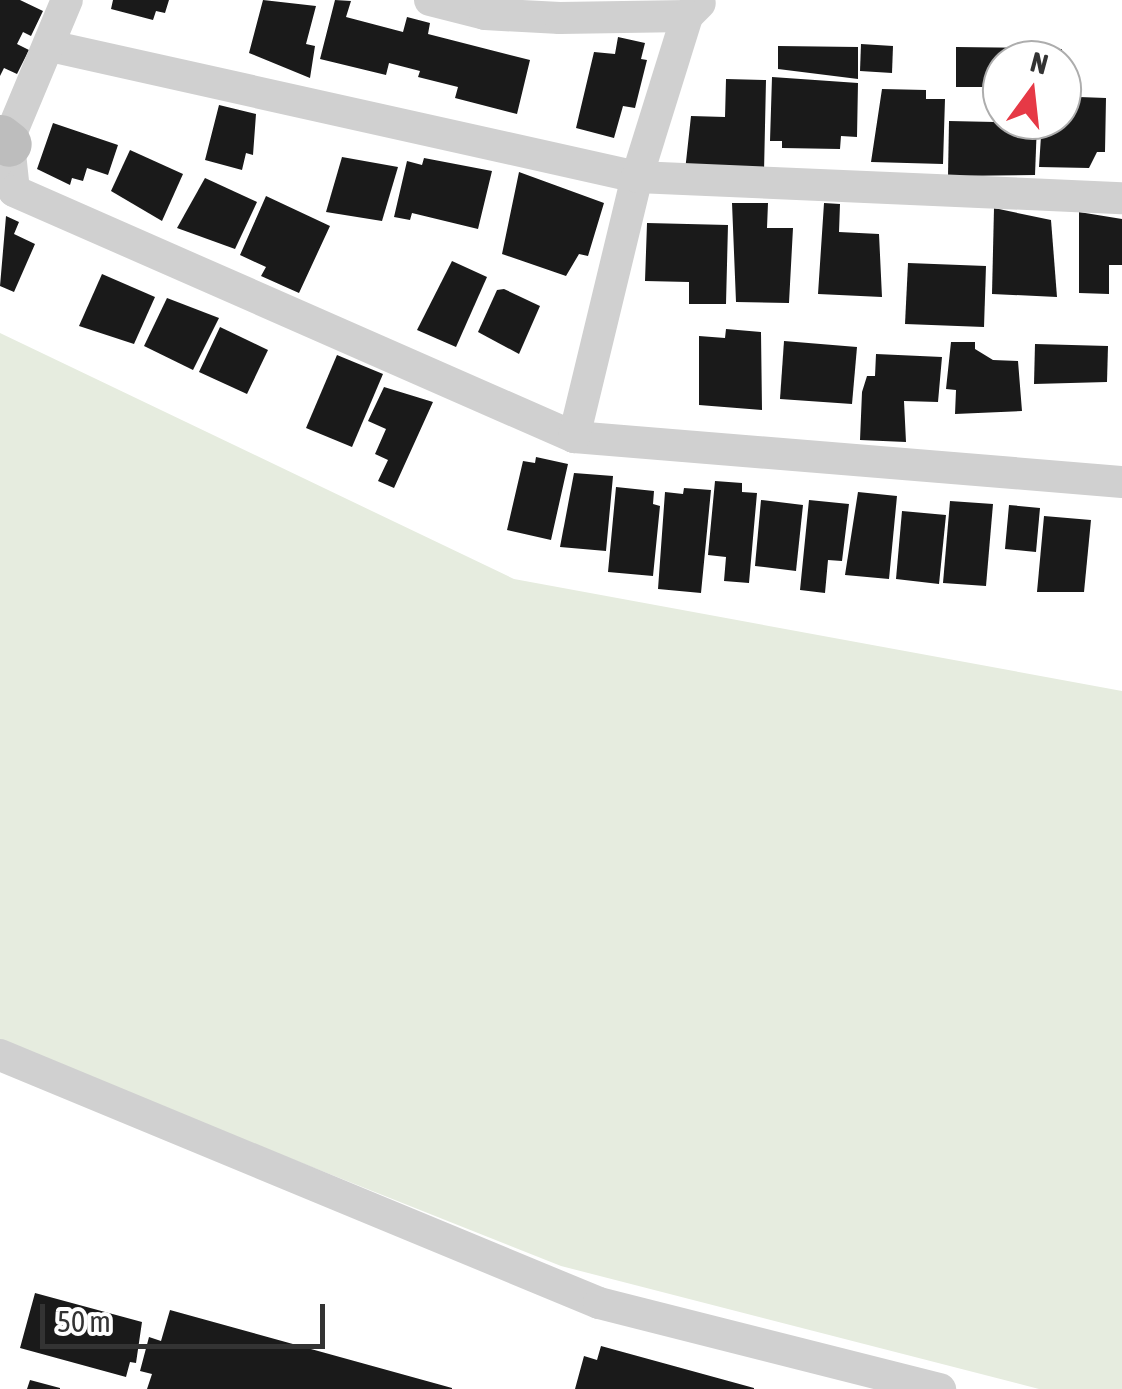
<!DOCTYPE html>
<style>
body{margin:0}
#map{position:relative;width:1122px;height:1389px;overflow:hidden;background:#fff;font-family:"Asap Condensed",sans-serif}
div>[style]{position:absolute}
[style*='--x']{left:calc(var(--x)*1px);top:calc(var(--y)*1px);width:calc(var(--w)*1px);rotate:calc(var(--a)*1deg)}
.green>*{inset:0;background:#e6ecdf}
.building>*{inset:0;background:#1a1a1a}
.street>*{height:32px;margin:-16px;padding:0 16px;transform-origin:16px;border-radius:16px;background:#d0d0d0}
.secondary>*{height:45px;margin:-22.5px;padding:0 22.5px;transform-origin:22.5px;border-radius:22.5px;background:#bdbdbd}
span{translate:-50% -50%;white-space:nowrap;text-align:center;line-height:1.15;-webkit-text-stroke:10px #fff;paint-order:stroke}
.north{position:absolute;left:982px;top:40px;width:100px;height:100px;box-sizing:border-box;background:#fff;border:2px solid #adadad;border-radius:50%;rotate:15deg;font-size:28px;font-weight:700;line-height:40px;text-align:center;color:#333}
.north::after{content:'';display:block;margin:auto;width:35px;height:45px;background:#e63946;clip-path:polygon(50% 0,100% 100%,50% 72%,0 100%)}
.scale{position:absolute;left:40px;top:1304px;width:285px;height:45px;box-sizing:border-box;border:5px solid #333;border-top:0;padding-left:12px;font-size:30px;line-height:35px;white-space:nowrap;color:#333;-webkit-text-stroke:8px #fff;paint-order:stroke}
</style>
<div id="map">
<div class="green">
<i style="clip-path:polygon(0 333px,514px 579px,1122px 691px,1122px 1389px,1039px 1389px,561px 1266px,0 1043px)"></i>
</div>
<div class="building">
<i style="clip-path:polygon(0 0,20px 0,43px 11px,31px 36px,23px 32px,17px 44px,29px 50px,17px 74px,4px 68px,0 76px)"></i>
<i style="clip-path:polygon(113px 0,169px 0,165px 13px,156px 11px,153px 20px,111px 9px)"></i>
<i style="clip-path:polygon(263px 0,316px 6px,306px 44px,315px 46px,310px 78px,249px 53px)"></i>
<i style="clip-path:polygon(335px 0,351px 1px,346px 17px,403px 32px,407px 17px,430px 23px,428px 34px,530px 60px,517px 114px,455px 98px,458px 87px,418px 77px,420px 71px,389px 63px,386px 75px,320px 59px)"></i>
<i style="clip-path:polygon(618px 37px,645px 43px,641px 59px,647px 60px,635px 108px,623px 106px,614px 138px,576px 128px,594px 52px,615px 54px)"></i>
<i style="clip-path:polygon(861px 44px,893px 46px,892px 73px,860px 71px)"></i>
<i style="clip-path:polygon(778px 46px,858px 47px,858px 79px,778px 69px)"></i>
<i style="clip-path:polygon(956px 47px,1034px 48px,1034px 60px,1002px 60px,1002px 110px,995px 110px,995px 87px,956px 87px)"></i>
<i style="clip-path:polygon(1042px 49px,1062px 49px,1062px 60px,1042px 60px)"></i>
<i style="clip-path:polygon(772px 77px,858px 83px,857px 137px,841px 136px,840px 149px,782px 148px,782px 141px,770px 141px)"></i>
<i style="clip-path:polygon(726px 79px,766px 80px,764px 172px,685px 171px,691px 116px,725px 117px)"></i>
<i style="clip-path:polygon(882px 89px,926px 90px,926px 99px,945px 99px,943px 164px,871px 162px)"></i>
<i style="clip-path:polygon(1079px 97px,1106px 98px,1105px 152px,1097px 152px,1089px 168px,1039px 167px,1042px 120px,1062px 120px,1062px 106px,1079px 106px)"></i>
<i style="clip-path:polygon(219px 105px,256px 114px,253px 155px,246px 153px,242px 170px,205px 160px)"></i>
<i style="clip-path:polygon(949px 121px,1037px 123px,1035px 175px,948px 176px)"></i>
<i style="clip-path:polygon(53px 123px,118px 145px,108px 175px,87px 168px,83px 181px,72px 178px,70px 185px,37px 169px)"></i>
<i style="clip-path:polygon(130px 150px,183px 174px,162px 221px,111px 191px)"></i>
<i style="clip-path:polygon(342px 157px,398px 167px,382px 221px,326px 212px)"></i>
<i style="clip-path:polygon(424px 158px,492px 171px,478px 229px,412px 213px,410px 220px,394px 217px,407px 161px,422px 165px)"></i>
<i style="clip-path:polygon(519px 172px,604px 203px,588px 256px,579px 254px,566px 276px,502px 254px)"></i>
<i style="clip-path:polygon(205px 178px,257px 202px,235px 249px,177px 228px)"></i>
<i style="clip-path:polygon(266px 196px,330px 226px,299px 293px,261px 276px,266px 267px,240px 255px)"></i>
<i style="clip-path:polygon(732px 203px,768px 203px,767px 228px,793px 228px,789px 303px,736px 302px)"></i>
<i style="clip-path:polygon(824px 203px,840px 204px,839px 232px,879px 234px,882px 297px,818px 294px)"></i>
<i style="clip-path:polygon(994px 208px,1051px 220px,1057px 297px,992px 294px)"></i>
<i style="clip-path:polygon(1079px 212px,1122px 219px,1122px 265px,1109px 265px,1109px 294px,1079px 293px)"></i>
<i style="clip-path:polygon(6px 216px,19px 222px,14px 234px,35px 244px,14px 292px,0 286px)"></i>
<i style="clip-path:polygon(647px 223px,728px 225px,726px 304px,689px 304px,689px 282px,645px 281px)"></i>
<i style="clip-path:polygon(452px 261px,487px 277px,456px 347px,417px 330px)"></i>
<i style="clip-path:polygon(908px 263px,986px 266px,984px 327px,905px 324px)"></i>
<i style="clip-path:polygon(102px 274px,155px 297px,134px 344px,79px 326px)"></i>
<i style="clip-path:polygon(504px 289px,540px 306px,519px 354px,478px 332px,497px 290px)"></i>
<i style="clip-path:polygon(167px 298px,219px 318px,193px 370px,144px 346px)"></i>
<i style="clip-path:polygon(220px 327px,268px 350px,247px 394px,199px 372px)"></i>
<i style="clip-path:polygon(726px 329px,761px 332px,762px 410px,699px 405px,699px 336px,725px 338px)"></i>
<i style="clip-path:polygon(784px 341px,857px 347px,852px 404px,780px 399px)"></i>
<i style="clip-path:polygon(951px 342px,975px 342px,975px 349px,993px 360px,1018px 361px,1022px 411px,955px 414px,956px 390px,946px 389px)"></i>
<i style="clip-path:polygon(1035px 344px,1108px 346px,1107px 382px,1034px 384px)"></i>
<i style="clip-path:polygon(876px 354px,942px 357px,938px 402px,904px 401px,906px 442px,860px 440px,862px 392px,867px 376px,875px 376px)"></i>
<i style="clip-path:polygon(337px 355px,383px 374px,352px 447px,306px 428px)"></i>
<i style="clip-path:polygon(384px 387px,433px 402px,394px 488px,378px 481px,388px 460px,375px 454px,386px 429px,368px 421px)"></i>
<i style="clip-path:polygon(536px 457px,568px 464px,551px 540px,507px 530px,523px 461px,535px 463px)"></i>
<i style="clip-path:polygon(574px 473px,613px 476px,606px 551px,560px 547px)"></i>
<i style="clip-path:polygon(715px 481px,742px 483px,742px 492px,757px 493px,749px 583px,724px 581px,726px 557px,708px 555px)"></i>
<i style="clip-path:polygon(616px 487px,654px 491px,653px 504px,660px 506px,653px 576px,608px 572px)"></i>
<i style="clip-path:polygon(684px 488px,711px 490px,701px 593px,658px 589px,665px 492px,683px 494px)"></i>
<i style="clip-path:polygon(858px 492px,897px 496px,889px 579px,845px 575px)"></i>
<i style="clip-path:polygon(761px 500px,803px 505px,796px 571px,755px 566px)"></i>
<i style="clip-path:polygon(809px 500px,849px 504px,842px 561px,828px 560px,825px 593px,800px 590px)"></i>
<i style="clip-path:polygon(950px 501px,993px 504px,986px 586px,943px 583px)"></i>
<i style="clip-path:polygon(1009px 505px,1040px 508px,1036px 552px,1005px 549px)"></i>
<i style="clip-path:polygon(902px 511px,946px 515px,939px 584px,896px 579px)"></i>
<i style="clip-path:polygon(1044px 516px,1091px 520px,1084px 592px,1037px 592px)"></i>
<i style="clip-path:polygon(35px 1293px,142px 1322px,136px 1363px,130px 1362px,126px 1377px,20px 1348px)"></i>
<i style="clip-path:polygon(170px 1310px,452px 1388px,452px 1389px,147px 1389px,152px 1374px,140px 1371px,149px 1337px,161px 1341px)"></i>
<i style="clip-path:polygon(601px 1346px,754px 1388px,754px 1389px,575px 1389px,584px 1356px,597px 1360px)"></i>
<i style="clip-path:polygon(30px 1380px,60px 1388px,60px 1389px,27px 1389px)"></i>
</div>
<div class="street">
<i style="--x:430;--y:0;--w:57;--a:14.3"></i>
<i style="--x:485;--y:14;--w:75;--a:3.1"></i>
<i style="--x:560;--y:18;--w:127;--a:-0.9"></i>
<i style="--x:687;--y:16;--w:18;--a:-45"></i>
<i style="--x:50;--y:46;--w:601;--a:12.58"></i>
<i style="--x:637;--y:177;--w:485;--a:2.5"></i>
<i style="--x:9;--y:144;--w:47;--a:83.9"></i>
<i style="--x:14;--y:191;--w:612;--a:23.72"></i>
<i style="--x:574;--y:437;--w:550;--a:4.69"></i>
<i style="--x:0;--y:160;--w:173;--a:-67.3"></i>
<i style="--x:574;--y:437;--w:268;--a:-76.4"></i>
<i style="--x:637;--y:177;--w:169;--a:-72.7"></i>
<i style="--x:0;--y:1055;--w:648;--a:22.49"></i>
<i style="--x:599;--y:1303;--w:352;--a:14.2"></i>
</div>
<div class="secondary">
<i style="--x:0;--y:137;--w:11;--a:38"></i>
</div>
<div class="north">N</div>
<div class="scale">50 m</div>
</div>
